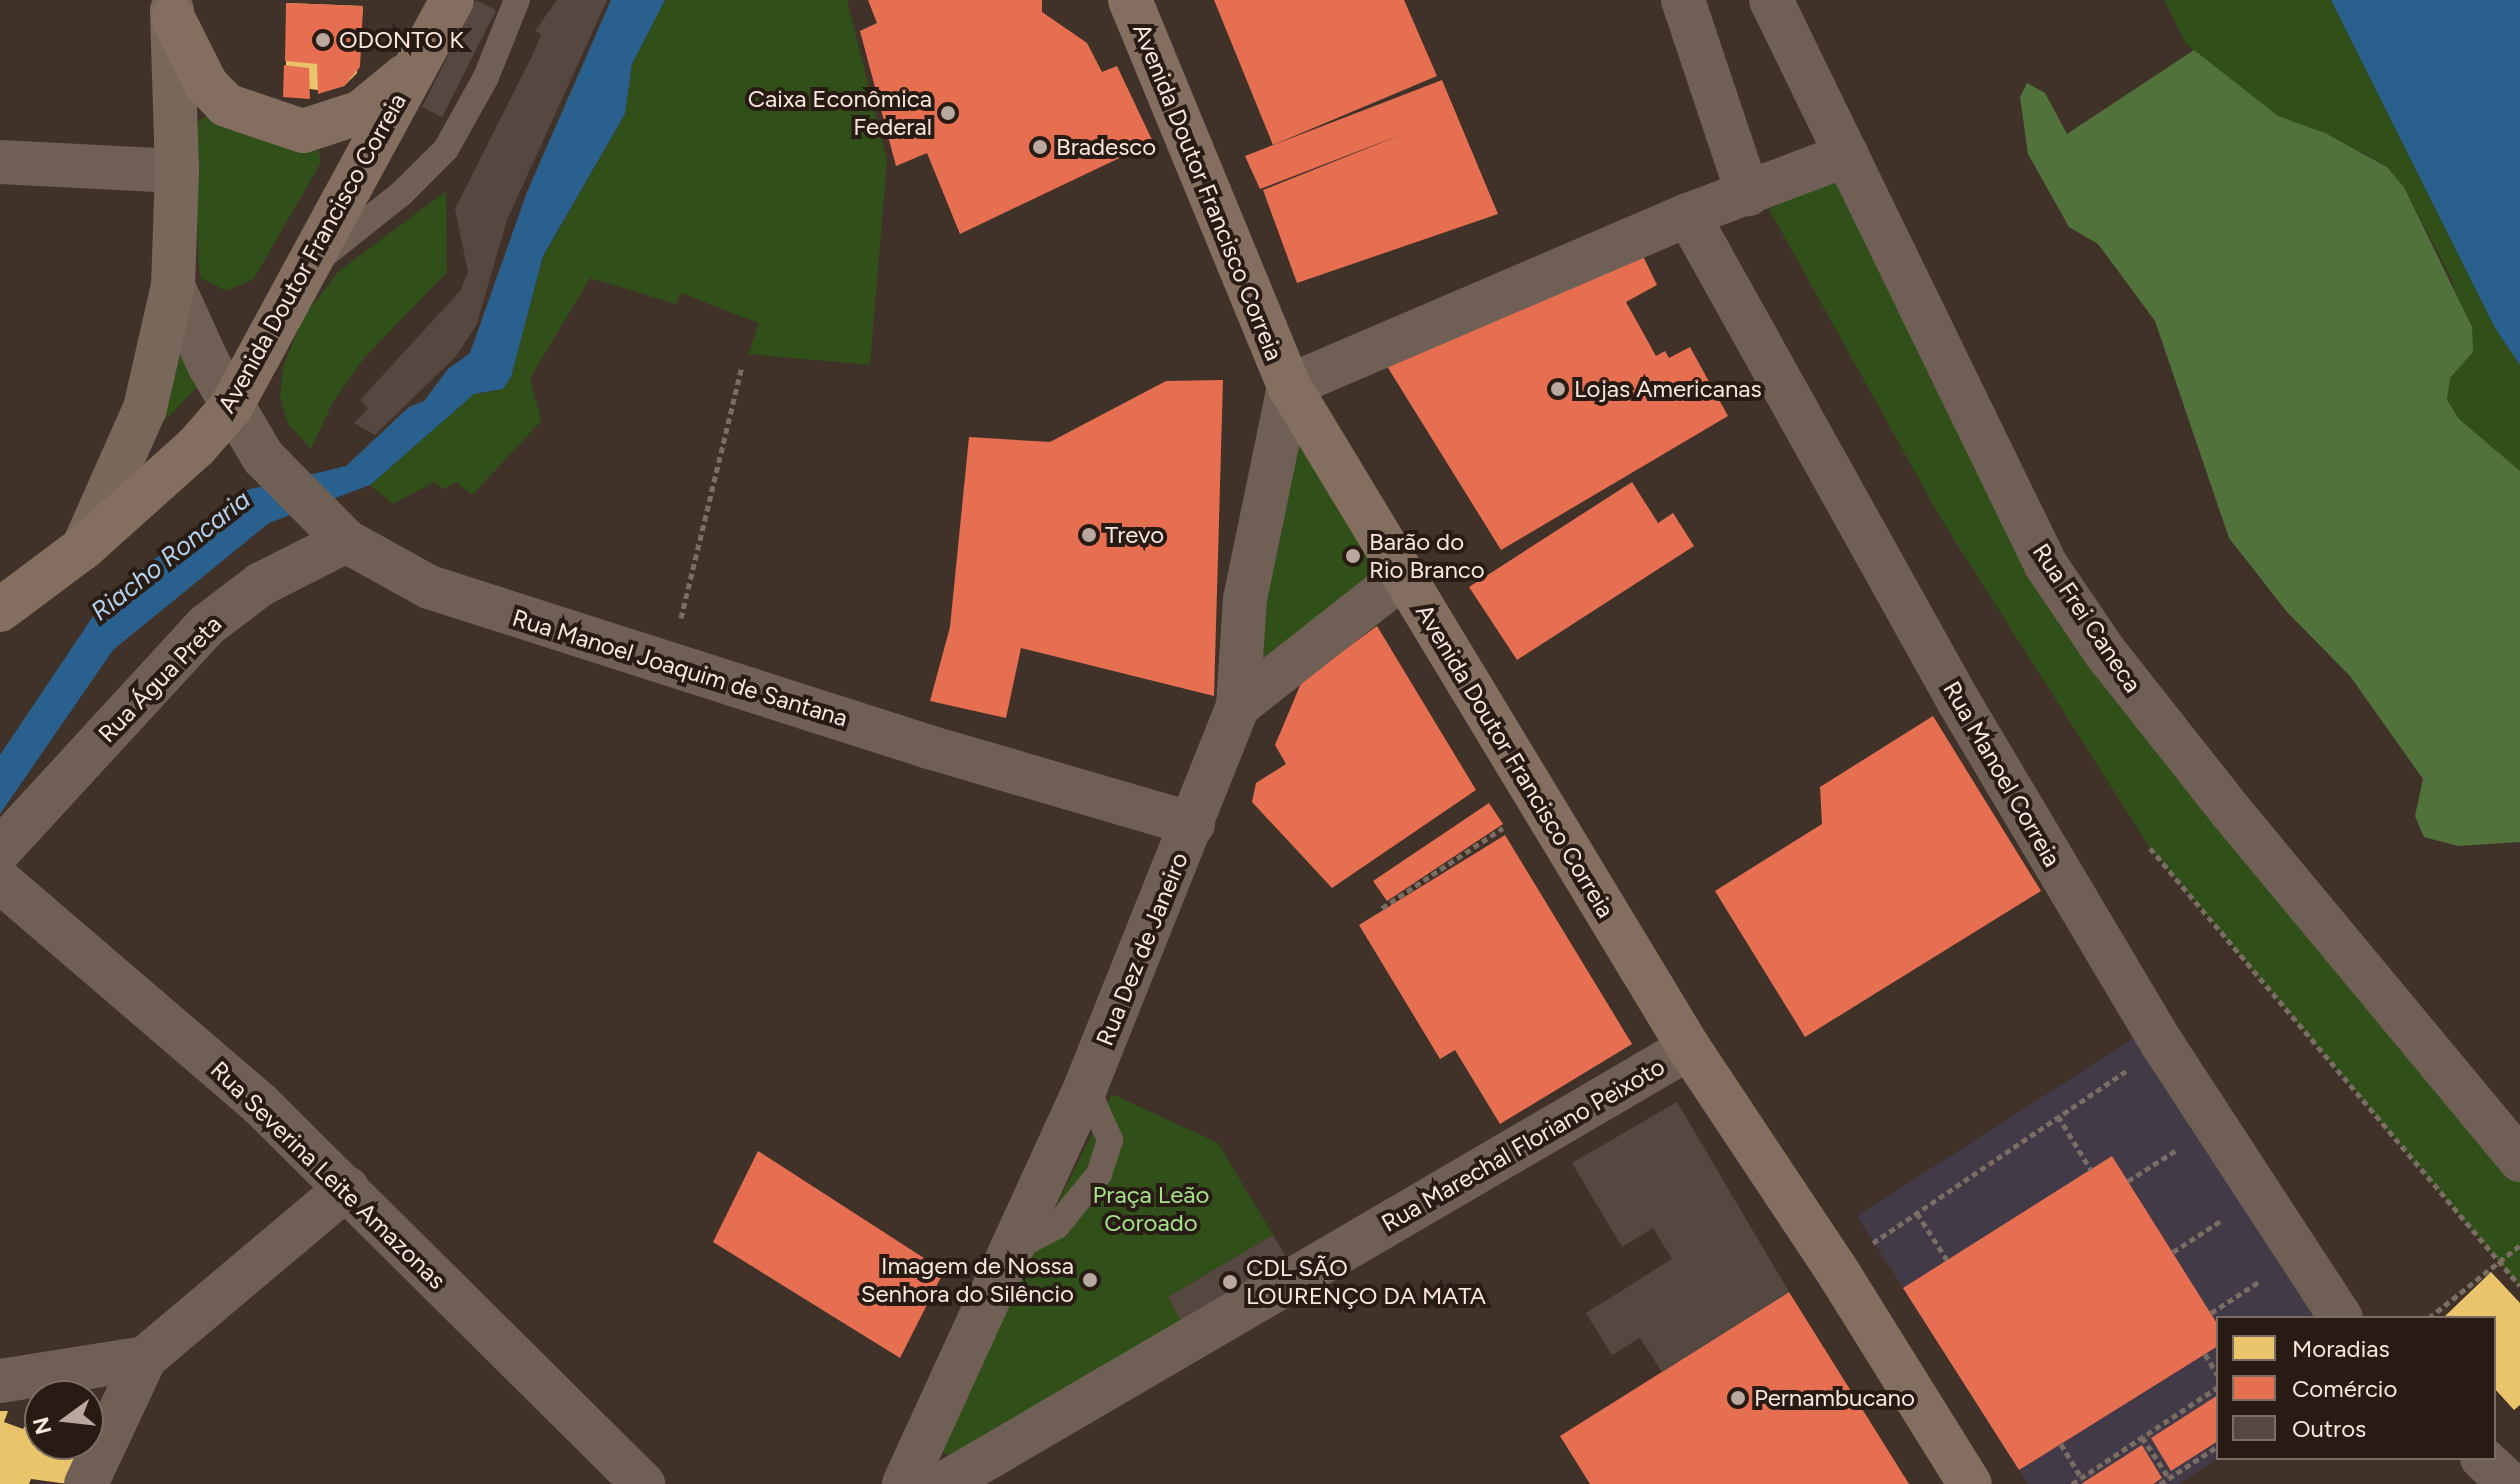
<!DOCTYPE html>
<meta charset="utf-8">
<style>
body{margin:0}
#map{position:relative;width:2520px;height:1484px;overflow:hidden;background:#403228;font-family:Figtree,sans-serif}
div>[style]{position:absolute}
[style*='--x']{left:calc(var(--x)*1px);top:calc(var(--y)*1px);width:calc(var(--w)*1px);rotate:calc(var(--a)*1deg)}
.commercial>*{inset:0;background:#423a47}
.green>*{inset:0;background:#304f19}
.forest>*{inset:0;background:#51733b}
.water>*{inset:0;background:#2a608d}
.homes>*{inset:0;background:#e9c46a}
.shops>*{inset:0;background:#e76f51}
.building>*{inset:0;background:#554840}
.path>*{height:5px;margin-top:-2.5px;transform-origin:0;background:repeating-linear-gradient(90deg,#7a6d64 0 6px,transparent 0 10px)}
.lane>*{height:26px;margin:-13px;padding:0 13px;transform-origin:13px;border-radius:13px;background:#6f5f55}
.street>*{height:44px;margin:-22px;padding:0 22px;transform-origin:22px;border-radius:22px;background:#6f5f55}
.secondary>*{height:44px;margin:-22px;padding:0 22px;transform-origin:22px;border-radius:22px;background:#7a675b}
.primary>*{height:44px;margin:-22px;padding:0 22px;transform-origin:22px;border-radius:22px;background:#836e5f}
.dots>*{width:22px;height:22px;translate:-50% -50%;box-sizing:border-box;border:4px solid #281b14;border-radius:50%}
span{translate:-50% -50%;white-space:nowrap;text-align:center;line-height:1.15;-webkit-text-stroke:8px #281b14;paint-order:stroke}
.poi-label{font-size:24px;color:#fae7dd}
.left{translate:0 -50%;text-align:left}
.right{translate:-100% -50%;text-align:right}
.street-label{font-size:24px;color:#fae7dd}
.park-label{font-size:24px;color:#a8e389}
.water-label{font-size:26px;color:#b2d1ef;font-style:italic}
.legend{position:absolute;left:2216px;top:1316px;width:280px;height:144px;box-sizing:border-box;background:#281b14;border:2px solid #7c6d64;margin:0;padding:10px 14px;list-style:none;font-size:24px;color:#fae7dd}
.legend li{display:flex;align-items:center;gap:16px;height:40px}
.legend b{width:40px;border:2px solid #7c6d64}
.north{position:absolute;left:24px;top:1380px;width:80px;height:80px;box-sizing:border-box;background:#281b14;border:2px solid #7c6d64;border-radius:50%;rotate:255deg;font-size:22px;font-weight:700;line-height:32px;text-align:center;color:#fae7dd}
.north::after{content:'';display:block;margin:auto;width:28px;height:36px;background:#b9a89e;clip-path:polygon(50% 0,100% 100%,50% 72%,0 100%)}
</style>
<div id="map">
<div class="commercial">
<i style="clip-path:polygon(2148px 1029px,2333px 1318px,2218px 1318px,2218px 1458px,2179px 1484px,2028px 1484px,1857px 1216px)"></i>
</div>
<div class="green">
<i style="clip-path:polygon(665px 0,847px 0,887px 160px,870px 365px,749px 354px,758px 323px,681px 293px,676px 304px,590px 278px,530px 378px,541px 421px,472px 495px,456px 482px,444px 489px,434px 482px,393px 504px,370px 485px,474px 394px,503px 389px,511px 377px,543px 257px,625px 114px,632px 64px)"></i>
<i style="clip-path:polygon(2164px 0,2331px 0,2495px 328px,2520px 365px,2520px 471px,2459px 419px,2447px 400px,2450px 378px,2473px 352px,2452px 280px,2404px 187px,2387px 167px,2364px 153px,2278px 116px,2244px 93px,2186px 44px)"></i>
<i style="clip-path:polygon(206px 116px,316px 149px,320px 155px,320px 164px,253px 280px,226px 291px,201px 278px,199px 268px,193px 125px)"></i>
<i style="clip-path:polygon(1851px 172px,2049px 592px,2520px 1179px,2520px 1287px,2150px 848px,1940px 517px,1769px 209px)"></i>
<i style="clip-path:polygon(446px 191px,447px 272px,364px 358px,333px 402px,311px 449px,288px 424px,280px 397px,283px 367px,303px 318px,339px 271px)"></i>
<i style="clip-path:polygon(172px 330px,210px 374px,142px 444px)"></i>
<i style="clip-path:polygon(1289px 386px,1403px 576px,1238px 706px)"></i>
<i style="clip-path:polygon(1112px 1094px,1218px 1143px,1273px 1235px,1168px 1297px,1187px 1331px,954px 1457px,944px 1453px,941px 1438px)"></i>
</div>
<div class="forest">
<i style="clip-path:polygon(2194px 50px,2278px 116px,2325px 133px,2387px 167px,2404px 187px,2472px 327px,2473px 352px,2450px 378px,2447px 400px,2459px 419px,2520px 471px,2520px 842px,2458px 846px,2424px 837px,2415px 816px,2423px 779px,2350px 676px,2287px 612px,2229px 538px,2155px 321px,2098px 244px,2069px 227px,2028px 154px,2020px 97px,2027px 83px,2045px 93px,2067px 134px)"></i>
</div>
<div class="water">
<i style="clip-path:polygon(611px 0,665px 0,632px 64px,625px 114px,543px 256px,511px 377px,503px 389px,474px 394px,370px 485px,269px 523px,113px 650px,0 814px,0 755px,108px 594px,247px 490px,346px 466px,409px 407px,424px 401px,448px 369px,470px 353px,527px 192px)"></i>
<i style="clip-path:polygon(2331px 0,2520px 0,2520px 365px,2495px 328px)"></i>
</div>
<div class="homes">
<i style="clip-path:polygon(286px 3px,363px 6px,357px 73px,344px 86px,326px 91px,286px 86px)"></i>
<i style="clip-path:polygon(2491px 1272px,2520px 1303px,2520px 1405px,2514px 1410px,2494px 1388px,2494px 1318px,2443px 1318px)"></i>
<i style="clip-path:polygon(40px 1402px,40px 1444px,84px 1444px,68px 1484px,31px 1479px,29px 1484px,0 1484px,0 1411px,8px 1411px,4px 1422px,23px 1429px)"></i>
</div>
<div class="shops">
<i style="clip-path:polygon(868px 0,1042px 0,1042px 12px,1087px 43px,1102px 72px,1117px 66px,1153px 142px,960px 234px,927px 153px,896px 166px,860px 31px,877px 23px)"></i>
<i style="clip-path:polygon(1214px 0,1404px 0,1437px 76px,1273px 145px)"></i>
<i style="clip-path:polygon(286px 3px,363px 6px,360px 67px,344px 86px,318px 94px,317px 64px,285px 61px)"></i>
<i style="clip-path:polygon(284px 65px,309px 68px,310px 99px,283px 97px)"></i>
<i style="clip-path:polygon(1442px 80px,1498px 214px,1297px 283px,1263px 190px,1408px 132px,1260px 189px,1245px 156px)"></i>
<i style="clip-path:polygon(1643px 256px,1657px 285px,1626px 302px,1656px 356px,1665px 351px,1669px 358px,1690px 347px,1728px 416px,1501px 550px,1385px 363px)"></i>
<i style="clip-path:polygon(1223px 380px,1214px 696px,1021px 648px,1006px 718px,930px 701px,950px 627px,969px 437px,1050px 442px,1166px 381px)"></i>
<i style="clip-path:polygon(1632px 482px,1658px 523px,1673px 513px,1694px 546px,1517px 660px,1469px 587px)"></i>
<i style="clip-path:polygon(1377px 626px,1476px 790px,1332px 888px,1252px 802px,1256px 783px,1286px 764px,1275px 745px,1302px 681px)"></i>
<i style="clip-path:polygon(1933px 716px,2041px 891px,1805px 1037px,1715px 891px,1822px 824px,1820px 787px)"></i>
<i style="clip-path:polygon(1489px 803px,1503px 824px,1387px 901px,1373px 881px)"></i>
<i style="clip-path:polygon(1505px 835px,1632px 1044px,1500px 1124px,1455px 1050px,1440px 1059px,1359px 925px)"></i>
<i style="clip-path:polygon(758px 1151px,944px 1271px,900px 1358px,713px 1242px)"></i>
<i style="clip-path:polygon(2112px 1156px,2218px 1325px,2218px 1346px,2019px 1470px,1903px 1288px)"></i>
<i style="clip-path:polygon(1789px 1292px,1909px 1484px,1590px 1484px,1560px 1436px)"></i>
<i style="clip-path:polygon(2218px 1395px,2218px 1441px,2171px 1471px,2151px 1438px)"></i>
<i style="clip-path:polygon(2142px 1445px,2162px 1478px,2153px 1484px,2081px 1484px)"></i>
</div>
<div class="building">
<i style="clip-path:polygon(476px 0,496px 10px,442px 117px,422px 107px)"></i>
<i style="clip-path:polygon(557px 0,607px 0,507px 220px,476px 326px,456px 356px,375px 435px,354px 423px,368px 409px,360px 400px,460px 291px,468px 272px,455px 209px,533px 54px,541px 35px,535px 31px)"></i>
<i style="clip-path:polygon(1677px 1102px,1789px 1292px,1662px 1372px,1640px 1338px,1612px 1355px,1586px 1313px,1672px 1259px,1653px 1228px,1622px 1247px,1572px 1163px)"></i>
<i style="clip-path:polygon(1273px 1235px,1292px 1267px,1187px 1331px,1168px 1297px)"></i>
</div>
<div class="path">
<i style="--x:681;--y:618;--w:259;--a:-76.4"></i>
<i style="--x:2150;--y:848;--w:573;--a:49.81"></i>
<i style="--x:1382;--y:908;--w:145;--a:-33.5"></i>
<i style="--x:2058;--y:1116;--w:63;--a:58.6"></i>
<i style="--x:2128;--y:1181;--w:59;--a:-32.6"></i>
<i style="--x:1917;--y:1213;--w:56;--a:57.4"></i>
<i style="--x:1873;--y:1243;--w:306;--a:-34.2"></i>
<i style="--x:2173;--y:1252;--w:59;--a:-33.1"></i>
<i style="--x:2211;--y:1313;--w:59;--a:-33.1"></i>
<i style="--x:2429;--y:1318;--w:117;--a:-38.7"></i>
<i style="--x:2205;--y:1354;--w:26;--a:59"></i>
<i style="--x:2142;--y:1437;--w:49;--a:56.6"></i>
<i style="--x:2061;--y:1444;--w:39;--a:59"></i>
<i style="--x:2072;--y:1484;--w:175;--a:-33.6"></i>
<i style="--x:2160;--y:1484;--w:69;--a:-33.2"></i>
</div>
<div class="lane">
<i style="--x:323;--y:256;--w:101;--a:-38.6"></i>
<i style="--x:402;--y:193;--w:62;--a:-45"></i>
<i style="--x:446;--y:149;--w:82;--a:-60.9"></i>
<i style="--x:486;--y:77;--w:83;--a:-68.1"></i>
<i style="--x:1011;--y:1250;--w:52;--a:-27.6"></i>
<i style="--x:1057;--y:1226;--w:67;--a:-51.1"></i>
<i style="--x:1099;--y:1174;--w:36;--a:-72"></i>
<i style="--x:1110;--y:1140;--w:59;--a:-114"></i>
</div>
<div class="street">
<i style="--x:1683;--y:0;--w:205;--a:71.5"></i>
<i style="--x:1771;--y:0;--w:628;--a:64.05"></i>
<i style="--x:2046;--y:565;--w:105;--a:55.9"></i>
<i style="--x:2105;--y:652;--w:206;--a:51.7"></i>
<i style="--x:2233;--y:814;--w:450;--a:50.3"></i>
<i style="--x:0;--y:162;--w:177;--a:2.9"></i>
<i style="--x:1688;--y:215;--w:557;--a:60.91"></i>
<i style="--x:1959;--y:702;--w:399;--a:59.3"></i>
<i style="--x:2163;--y:1045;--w:326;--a:56.9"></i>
<i style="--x:173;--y:286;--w:87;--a:65.5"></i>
<i style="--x:209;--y:365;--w:107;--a:59.6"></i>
<i style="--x:263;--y:457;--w:118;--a:45.3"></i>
<i style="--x:346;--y:541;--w:95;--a:29"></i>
<i style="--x:429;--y:587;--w:525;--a:17.74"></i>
<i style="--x:929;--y:747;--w:275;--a:16.3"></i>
<i style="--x:1238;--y:706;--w:210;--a:-38.2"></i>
<i style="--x:0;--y:850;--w:306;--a:-47.4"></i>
<i style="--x:207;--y:625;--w:68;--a:-37.2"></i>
<i style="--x:261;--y:584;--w:95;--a:-26.8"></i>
<i style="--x:0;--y:881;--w:343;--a:40.6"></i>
<i style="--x:260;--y:1104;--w:540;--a:44.77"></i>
<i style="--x:0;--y:1381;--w:147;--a:-9"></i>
<i style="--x:2482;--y:1458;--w:38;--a:43"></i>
<i style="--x:86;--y:1484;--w:139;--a:-64.9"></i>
<i style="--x:145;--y:1358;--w:264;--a:-40.1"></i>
<i style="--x:904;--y:1484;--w:438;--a:-65.4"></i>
<i style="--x:1086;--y:1086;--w:409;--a:-68.2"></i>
<i style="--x:1238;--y:706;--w:107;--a:-86.3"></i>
<i style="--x:1245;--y:599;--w:217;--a:-78.3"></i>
<i style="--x:1289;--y:386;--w:434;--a:-23.2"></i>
<i style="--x:1688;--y:215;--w:170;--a:-20.7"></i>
<i style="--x:943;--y:1484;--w:864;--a:-30.3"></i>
</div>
<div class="secondary">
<i style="--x:83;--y:548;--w:153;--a:-66.1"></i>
<i style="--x:145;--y:408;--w:125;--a:-77.1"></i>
<i style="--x:173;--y:286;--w:115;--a:-88"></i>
<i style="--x:177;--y:171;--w:161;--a:-91.8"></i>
</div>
<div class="primary">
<i style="--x:1130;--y:0;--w:417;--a:67.6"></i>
<i style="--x:1289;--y:386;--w:773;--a:58.86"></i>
<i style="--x:1689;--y:1048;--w:265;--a:56.4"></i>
<i style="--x:1836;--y:1269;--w:253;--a:58.1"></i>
<i style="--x:173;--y:18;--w:74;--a:63.4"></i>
<i style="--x:206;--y:84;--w:29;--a:46"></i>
<i style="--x:226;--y:105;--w:81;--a:18.7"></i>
<i style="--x:303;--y:131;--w:61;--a:-18.1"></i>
<i style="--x:361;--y:112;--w:57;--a:-39.3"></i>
<i style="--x:0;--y:610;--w:104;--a:-36.8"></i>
<i style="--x:83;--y:548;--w:152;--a:-41.8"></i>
<i style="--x:196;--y:447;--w:53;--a:-48.8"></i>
<i style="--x:231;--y:407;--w:463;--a:-61.5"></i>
</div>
<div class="dots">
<i style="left:323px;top:40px;background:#b9a89e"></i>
<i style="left:948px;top:113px;background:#b9a89e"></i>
<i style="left:1040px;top:147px;background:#b9a89e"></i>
<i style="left:1558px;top:389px;background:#b9a89e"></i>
<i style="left:1089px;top:535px;background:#b9a89e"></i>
<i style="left:1353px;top:556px;background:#b9a89e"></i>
<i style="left:1090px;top:1280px;background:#b9a89e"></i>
<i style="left:1230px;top:1282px;background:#b9a89e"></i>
<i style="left:1738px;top:1398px;background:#b9a89e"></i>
</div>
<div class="poi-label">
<span class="left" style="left:339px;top:40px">ODONTO K</span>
<span class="right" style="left:932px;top:113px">Caixa Econômica<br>Federal</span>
<span class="left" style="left:1056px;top:147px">Bradesco</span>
<span class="left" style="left:1574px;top:389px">Lojas Americanas</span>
<span class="left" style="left:1105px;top:535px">Trevo</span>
<span class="left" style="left:1369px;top:556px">Barão do<br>Rio Branco</span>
<span class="right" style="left:1074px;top:1280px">Imagem de Nossa<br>Senhora do Silêncio</span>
<span class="left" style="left:1246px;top:1282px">CDL SÃO<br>LOURENÇO DA MATA</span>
<span class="left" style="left:1754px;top:1398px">Pernambucano</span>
</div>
<div class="street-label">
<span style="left:1208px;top:192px;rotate:68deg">Avenida Doutor Francisco Correia</span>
<span style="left:312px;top:253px;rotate:-61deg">Avenida Doutor Francisco Correia</span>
<span style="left:2087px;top:618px;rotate:56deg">Rua Frei Caneca</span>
<span style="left:680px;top:668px;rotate:17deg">Rua Manoel Joaquim de Santana</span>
<span style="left:160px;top:679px;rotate:-46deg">Rua Água Preta</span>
<span style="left:1515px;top:761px;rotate:59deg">Avenida Doutor Francisco Correia</span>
<span style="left:2002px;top:774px;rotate:60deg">Rua Manoel Correia</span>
<span style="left:1142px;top:949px;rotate:-68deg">Rua Dez de Janeiro</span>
<span style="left:1523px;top:1145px;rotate:-30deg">Rua Marechal Floriano Peixoto</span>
<span style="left:328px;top:1175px;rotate:44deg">Rua Severina Leite Amazonas</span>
</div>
<div class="park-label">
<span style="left:1151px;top:1209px">Praça Leão<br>Coroado</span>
</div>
<div class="water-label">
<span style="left:171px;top:556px;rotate:-38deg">Riacho Roncaria</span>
</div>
<ul class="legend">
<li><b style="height:22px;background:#e9c46a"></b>Moradias</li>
<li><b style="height:22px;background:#e76f51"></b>Comércio</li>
<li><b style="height:22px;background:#554840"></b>Outros</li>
</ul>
<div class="north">N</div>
</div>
